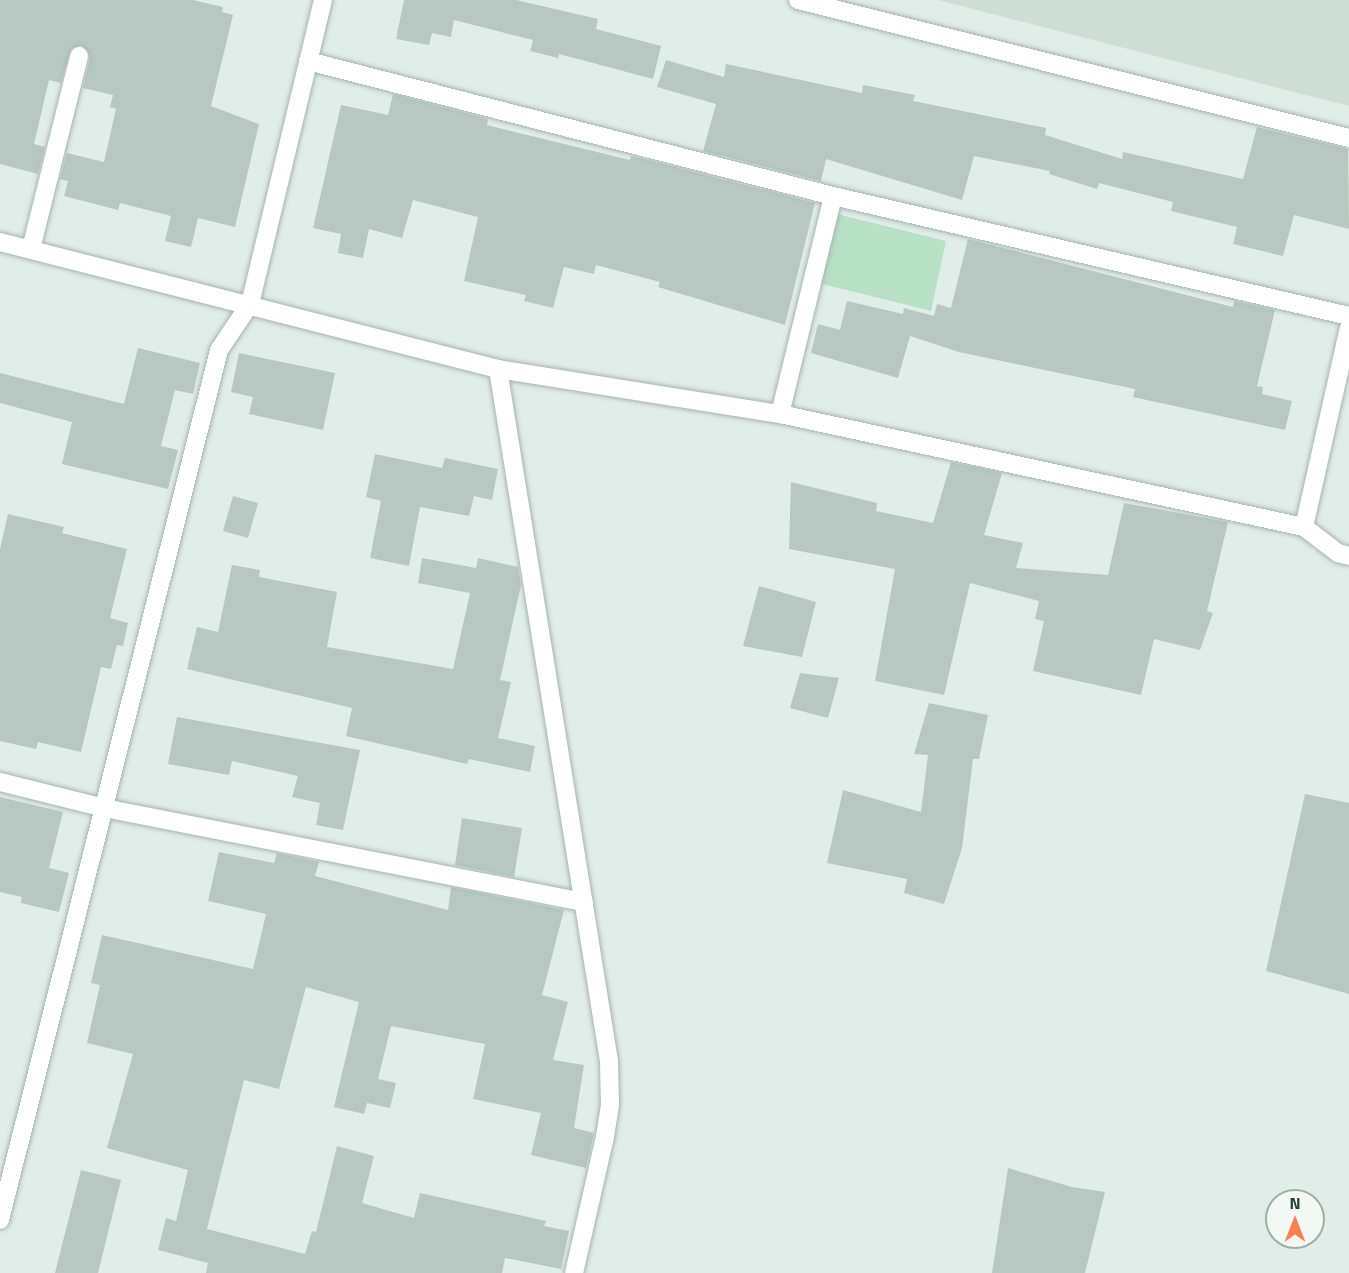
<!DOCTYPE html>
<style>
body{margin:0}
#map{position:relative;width:1349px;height:1273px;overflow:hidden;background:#e1ede8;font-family:"Titillium Web",sans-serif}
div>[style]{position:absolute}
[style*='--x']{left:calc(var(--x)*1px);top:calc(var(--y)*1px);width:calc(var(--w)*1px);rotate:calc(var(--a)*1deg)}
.built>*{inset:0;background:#cfddd7}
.green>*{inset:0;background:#b8e0c4}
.building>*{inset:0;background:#b6c8c1}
.roads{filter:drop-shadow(0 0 2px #a3b5b0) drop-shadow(0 0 2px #a3b5b0)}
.minor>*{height:18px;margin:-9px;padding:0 9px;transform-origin:9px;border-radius:9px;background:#fff}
.tertiary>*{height:18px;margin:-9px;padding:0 9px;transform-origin:9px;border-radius:9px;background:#fff}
span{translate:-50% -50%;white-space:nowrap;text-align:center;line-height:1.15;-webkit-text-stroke:4.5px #f2f9f5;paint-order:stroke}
.north{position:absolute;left:1265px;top:1189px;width:60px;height:60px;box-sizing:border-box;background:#f2f9f5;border:2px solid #9eafa9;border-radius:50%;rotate:0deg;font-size:16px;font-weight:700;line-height:24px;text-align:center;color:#203f38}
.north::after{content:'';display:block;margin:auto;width:21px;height:27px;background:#fd7f4e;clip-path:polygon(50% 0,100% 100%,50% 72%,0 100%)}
</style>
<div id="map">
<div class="built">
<i style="clip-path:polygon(938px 0,1349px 0,1349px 106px)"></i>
</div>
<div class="green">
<i style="clip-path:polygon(833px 213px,946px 241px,931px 311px,818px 283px)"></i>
</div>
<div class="building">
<i style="clip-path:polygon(0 0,193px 0,223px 7px,222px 12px,233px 15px,211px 106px,259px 124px,235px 227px,198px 218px,191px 247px,165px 241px,171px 216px,120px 203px,118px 210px,64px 196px,68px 181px,60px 179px,67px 153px,104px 162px,116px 109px,110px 107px,113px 95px,83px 88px,90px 58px,82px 45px,71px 49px,61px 83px,49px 80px,34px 144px,45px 147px,38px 174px,0 164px)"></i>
<i style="clip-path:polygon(404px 0,516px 0,598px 19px,596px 29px,661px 46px,653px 79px,559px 54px,558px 58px,530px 51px,533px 40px,454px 20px,451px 37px,432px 33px,429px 45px,396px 39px)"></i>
<i style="clip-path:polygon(666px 60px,724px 77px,726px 64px,862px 93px,863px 85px,915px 95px,913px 101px,1046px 128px,1045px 135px,1122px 159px,1123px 152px,1243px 179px,1257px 127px,1348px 149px,1349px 229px,1294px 215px,1283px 256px,1233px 244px,1237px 227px,1171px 211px,1173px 202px,1099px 183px,1097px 189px,1049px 174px,1050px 171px,974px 156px,962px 200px,826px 159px,821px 181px,703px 151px,716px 104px,657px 87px)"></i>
<i style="clip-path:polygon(393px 94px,488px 119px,487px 125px,630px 160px,631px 156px,644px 159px,815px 203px,785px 325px,658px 287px,660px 282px,596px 265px,594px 274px,564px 267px,553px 308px,524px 301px,526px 295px,464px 281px,478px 217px,413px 200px,402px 238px,369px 229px,363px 258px,338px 253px,341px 234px,313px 228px,341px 105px,388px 115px)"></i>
<i style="clip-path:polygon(968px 239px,1233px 307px,1234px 301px,1275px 310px,1257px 386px,1263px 387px,1262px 394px,1292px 401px,1285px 430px,1133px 397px,1135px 389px,959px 352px,910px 336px,898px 378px,811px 353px,818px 324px,840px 330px,847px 301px,903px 314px,904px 308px,934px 316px,937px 304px,951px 308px)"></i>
<i style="clip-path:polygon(138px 348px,200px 363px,193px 394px,175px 390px,161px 446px,178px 450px,168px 489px,62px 464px,72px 422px,0 403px,0 373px,124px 404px)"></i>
<i style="clip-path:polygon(239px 353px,335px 373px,323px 430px,249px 414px,253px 397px,231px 392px)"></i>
<i style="clip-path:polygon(375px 454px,442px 468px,445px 458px,498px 469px,492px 500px,474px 496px,469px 516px,420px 507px,409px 566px,370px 558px,381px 501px,366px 497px)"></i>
<i style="clip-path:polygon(951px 462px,1002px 473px,984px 535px,1023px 543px,1016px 568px,1108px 575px,1124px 503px,1228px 522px,1207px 611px,1213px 613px,1200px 650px,1154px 639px,1141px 695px,1033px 671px,1044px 621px,1035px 619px,1039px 601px,970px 583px,944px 695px,875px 681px,895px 569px,789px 549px,791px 482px,877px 503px,876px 511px,933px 523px)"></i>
<i style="clip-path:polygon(233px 496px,258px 503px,248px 538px,223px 531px)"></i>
<i style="clip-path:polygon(8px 514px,64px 527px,62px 533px,127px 549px,110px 618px,128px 623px,123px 646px,117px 645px,111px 669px,101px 667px,81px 752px,38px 742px,36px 749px,0 741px,0 549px)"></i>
<i style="clip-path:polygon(422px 558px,476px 568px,478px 558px,518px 567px,521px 585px,500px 680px,511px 682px,498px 738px,535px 746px,530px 772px,469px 759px,467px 764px,346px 736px,352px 708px,187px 669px,197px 627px,218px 632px,232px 565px,260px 570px,259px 577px,337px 592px,327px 647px,453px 669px,470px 593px,418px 583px)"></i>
<i style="clip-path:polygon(759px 586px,816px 602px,802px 657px,743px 646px)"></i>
<i style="clip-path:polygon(800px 673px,839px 678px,828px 718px,790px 708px)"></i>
<i style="clip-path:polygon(929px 703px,988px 715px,979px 759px,973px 759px,962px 848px,944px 904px,904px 893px,907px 879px,827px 863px,843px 790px,921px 812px,928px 755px,914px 754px)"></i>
<i style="clip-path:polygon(177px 717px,360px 750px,343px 830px,316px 825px,320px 803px,292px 797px,298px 776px,232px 761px,229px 775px,168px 764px)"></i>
<i style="clip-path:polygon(1305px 794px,1349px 803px,1349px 994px,1266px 971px)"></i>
<i style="clip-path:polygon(0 797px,63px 812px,49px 868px,69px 873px,59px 912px,21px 903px,22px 897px,0 892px)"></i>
<i style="clip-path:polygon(462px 818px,522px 828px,514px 877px,455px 865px)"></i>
<i style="clip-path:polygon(219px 852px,274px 863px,277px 853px,319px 862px,315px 876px,448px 910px,451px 887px,564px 910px,542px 995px,568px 1002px,553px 1060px,584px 1065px,574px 1128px,594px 1133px,586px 1168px,531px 1155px,541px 1113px,473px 1099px,485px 1044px,391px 1026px,378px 1079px,396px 1083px,390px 1108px,367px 1103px,364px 1114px,334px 1107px,359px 1002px,306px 987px,279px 1089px,244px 1080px,207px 1229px,305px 1254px,312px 1231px,316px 1232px,337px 1146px,374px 1156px,362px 1203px,414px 1218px,420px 1193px,546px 1221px,544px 1226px,569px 1231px,561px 1269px,505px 1258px,502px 1273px,206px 1273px,208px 1263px,158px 1250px,166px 1218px,176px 1221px,188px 1170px,107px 1148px,133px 1054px,87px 1043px,100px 985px,91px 983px,102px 935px,253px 969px,266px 914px,208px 901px)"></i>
<i style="clip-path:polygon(1008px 1168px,1072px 1187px,1105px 1192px,1085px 1273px,992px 1273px)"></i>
<i style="clip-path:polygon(81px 1170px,121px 1180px,98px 1273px,55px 1273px)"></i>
</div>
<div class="roads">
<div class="minor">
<i style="--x:308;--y:61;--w:542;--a:14.42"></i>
<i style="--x:833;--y:196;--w:530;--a:13.09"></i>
<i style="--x:31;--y:249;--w:199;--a:-76"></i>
<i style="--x:498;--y:369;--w:701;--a:80.89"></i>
<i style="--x:609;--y:1061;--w:44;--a:88.7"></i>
<i style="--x:610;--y:1105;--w:36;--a:99"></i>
<i style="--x:604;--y:1141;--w:135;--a:102.8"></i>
<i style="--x:780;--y:414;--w:224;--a:-76.3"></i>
<i style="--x:1304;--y:527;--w:43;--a:37.4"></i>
<i style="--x:0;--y:782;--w:107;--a:14"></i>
<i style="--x:104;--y:808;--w:489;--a:11.1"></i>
<i style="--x:0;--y:1220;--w:897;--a:-75.87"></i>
<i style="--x:219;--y:350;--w:55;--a:-56"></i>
</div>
<div class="tertiary">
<i style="--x:798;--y:0;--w:568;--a:14.06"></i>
<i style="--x:0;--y:242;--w:514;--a:14.31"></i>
<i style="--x:498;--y:369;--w:286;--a:9.1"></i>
<i style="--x:780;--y:414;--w:536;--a:12.17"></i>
<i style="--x:1304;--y:527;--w:204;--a:-77.3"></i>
<i style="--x:250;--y:304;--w:313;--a:-76.5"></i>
<i style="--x:1338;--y:553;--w:11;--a:15"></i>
</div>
</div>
<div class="north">N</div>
</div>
